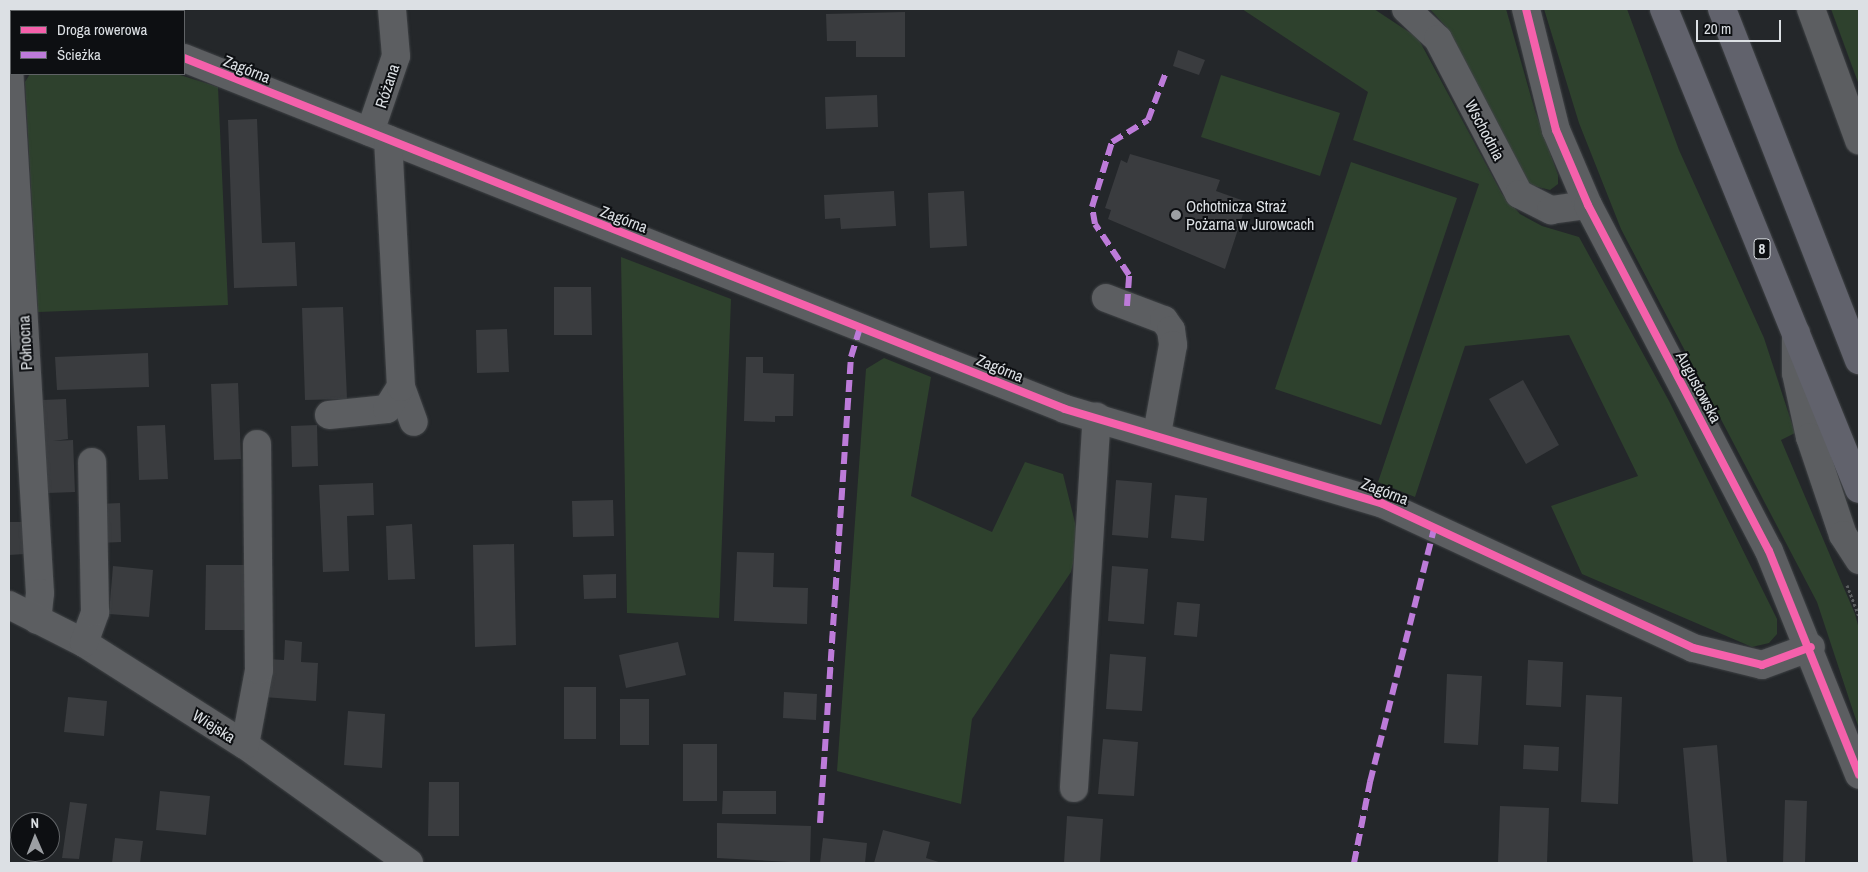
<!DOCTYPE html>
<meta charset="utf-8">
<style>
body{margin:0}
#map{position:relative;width:1868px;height:872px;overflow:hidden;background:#24272a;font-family:"Archivo Narrow",sans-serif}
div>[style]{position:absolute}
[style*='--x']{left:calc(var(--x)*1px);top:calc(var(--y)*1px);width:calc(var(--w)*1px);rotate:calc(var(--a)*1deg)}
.green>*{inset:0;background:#2e412d}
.building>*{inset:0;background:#3a3c3f}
.path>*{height:3px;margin-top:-1.5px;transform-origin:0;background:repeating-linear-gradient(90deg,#5b5e60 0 2.5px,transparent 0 5px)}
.roads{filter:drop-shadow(0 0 1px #3f4245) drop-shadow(0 0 1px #3f4245)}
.minor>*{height:28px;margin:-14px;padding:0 14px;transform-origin:14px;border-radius:14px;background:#5c5e61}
.highway>*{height:28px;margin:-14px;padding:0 14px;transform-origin:14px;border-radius:14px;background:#61626c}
.quiet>*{height:6px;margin-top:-3px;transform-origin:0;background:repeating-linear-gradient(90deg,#bd7bd9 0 12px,transparent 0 18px)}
.cycleway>*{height:8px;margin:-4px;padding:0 4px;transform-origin:4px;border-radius:4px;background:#f560ab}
.dots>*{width:14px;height:14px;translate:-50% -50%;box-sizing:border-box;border:2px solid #0d0f12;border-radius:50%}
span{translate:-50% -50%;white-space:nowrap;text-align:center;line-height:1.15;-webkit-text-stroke:4px #0d0f12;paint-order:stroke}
.shield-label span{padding:1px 4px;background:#0d0f12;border:1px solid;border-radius:4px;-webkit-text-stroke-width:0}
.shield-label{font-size:15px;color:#dce0e4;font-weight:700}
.street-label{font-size:16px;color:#dce0e4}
.poi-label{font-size:16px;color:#dce0e4}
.left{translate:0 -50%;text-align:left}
.frame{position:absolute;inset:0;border:10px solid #dce0e4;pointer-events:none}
.legend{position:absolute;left:10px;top:10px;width:175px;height:65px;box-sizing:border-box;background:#0d0f12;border:1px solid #606366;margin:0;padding:6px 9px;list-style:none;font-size:15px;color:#dce0e4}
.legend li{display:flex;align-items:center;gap:10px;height:25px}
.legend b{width:25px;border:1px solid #606366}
.north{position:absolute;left:10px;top:812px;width:50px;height:50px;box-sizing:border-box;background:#0d0f12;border:1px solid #606366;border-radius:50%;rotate:359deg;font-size:14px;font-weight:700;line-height:20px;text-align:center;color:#dce0e4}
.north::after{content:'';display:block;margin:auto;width:18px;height:22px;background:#9c9fa3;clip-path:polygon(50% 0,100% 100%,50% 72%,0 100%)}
.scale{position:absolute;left:1696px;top:20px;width:85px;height:22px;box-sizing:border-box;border:2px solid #dce0e4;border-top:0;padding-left:6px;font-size:15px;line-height:18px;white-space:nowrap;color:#dce0e4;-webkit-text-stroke:4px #0d0f12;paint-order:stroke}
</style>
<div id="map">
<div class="green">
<i style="clip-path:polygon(1242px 9px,1374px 9px,1418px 38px,1502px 194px,1520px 214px,1542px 226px,1579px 237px,1669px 401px,1777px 619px,1777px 634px,1769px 643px,1752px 647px,1582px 574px,1551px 506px,1638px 476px,1569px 335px,1465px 346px,1415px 497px,1378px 482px,1479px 184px,1353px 140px,1368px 92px)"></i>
<i style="clip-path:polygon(1430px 9px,1506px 9px,1535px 111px,1558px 175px,1558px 184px,1550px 190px,1530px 185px,1449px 30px)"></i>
<i style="clip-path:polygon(1544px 9px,1627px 9px,1679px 150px,1764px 338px,1795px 433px,1781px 440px,1855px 614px,1859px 629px,1859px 729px,1817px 602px,1621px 229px,1579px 123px)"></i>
<i style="clip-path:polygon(1831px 9px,1859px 9px,1859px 85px)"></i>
<i style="clip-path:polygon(30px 74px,177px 74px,218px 87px,228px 305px,38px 312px,25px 82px)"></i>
<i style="clip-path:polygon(1221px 75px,1340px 113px,1320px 176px,1201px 137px)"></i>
<i style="clip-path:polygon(1351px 162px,1457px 198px,1381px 425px,1275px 389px)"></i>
<i style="clip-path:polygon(621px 257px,731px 299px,719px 618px,627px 613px)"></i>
<i style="clip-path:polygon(884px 358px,931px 377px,911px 496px,992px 532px,1025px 462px,1063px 474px,1079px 539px,1071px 572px,972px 719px,961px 804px,837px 771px,866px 369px)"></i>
</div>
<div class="building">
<i style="clip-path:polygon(905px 12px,905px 57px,856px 57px,856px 41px,827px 41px,826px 14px)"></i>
<i style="clip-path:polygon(1178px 50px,1205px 60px,1199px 75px,1173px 66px)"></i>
<i style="clip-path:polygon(877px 95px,878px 127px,826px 129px,825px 97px)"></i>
<i style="clip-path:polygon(257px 119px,262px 243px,295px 242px,297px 286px,234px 288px,228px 120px)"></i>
<i style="clip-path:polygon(1130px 154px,1220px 180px,1216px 191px,1247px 202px,1225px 269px,1108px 219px,1111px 210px,1105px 208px,1121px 160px,1127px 163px)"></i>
<i style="clip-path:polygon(894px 191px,896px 226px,841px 229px,840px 218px,825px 219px,824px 195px)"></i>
<i style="clip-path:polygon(964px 191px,967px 246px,930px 248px,928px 193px)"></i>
<i style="clip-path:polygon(554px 287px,591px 287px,592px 335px,554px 335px)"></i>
<i style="clip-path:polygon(343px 307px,347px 399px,305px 400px,302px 308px)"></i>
<i style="clip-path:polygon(507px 329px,509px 372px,477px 373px,476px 330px)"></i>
<i style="clip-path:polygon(148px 353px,149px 387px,57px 390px,55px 357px)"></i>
<i style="clip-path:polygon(746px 357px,763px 357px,763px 373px,794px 374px,793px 416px,775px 416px,775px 422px,744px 421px)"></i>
<i style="clip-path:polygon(1523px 380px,1559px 445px,1526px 464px,1489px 399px)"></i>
<i style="clip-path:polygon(238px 383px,241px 459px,214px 460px,211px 384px)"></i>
<i style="clip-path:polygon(66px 399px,68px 439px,53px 441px,73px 440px,75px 492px,48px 493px,42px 400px)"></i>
<i style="clip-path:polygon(165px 425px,168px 479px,139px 480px,137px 426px)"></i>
<i style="clip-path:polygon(317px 425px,318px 466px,292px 467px,291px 426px)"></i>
<i style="clip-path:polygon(1116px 480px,1152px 483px,1148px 538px,1112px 535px)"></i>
<i style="clip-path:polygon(373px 483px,374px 515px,347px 516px,349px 571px,323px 572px,319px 485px)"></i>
<i style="clip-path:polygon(1175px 495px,1207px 498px,1204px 541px,1171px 538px)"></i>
<i style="clip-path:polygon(613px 500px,614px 536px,573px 537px,572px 501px)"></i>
<i style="clip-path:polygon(120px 503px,121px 542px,99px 543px,98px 504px)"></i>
<i style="clip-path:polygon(9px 522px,24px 522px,25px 554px,9px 555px)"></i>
<i style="clip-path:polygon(412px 524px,415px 579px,388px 580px,386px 526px)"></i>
<i style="clip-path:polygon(514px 544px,516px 645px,475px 647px,473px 545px)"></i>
<i style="clip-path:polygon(737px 552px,774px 553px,773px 587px,808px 588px,807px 624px,734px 621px)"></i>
<i style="clip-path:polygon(206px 565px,246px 565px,245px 630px,205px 630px)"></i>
<i style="clip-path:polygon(113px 566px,153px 570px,149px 617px,109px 614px)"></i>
<i style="clip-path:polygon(1112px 566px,1148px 569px,1144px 624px,1108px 621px)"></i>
<i style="clip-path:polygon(616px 574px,616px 598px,584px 599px,583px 575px)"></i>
<i style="clip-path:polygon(1177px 602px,1200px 604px,1197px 637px,1174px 635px)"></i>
<i style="clip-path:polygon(285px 640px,302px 642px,301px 662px,318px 663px,316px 701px,264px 697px,267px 659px,284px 660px)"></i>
<i style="clip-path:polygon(678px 642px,686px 675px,626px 688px,619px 655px)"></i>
<i style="clip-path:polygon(1110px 654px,1146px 657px,1142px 711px,1106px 709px)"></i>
<i style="clip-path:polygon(1528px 660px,1563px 662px,1561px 707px,1526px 705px)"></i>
<i style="clip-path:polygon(1447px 674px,1482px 676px,1478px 745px,1444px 743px)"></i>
<i style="clip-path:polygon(564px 687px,596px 687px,596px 739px,564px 739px)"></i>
<i style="clip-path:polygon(784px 692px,817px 694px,816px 720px,783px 718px)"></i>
<i style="clip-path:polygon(1586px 695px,1622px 697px,1618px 804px,1581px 802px)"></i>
<i style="clip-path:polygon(68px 697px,107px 701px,104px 736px,64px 732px)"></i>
<i style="clip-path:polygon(620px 699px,649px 699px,649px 745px,620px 745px)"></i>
<i style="clip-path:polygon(348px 711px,385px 714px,382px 768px,344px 765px)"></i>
<i style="clip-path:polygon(1103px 739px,1138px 742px,1134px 796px,1098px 794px)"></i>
<i style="clip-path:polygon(683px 744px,717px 744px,717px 801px,683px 801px)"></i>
<i style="clip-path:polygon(1524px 745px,1559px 747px,1558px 771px,1523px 769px)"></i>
<i style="clip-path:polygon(1717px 745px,1727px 863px,1693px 863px,1683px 748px)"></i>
<i style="clip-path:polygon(429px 782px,459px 782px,459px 836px,428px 836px)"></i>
<i style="clip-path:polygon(160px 791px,210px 796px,206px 835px,156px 830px)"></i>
<i style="clip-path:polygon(723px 791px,776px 791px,776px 814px,722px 814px)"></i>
<i style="clip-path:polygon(1785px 800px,1807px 801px,1805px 863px,1783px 863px)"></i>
<i style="clip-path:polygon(70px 802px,87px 804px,79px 859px,62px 858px)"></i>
<i style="clip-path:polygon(1500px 806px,1549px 808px,1547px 863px,1498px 863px)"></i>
<i style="clip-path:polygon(1067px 816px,1103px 819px,1100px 863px,1064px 863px)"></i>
<i style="clip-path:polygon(717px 823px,811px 826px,810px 863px,717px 858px)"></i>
<i style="clip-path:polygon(883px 830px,930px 842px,926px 858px,942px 863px,874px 863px)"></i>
<i style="clip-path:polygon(115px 838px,143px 841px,140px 863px,112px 863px)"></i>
<i style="clip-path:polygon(823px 838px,867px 843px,865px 863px,820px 863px)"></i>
</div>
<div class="path">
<i style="--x:1847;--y:585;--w:34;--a:69"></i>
</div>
<div class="roads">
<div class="minor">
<i style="--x:58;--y:9;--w:7;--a:16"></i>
<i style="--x:1406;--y:9;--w:44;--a:43.2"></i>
<i style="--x:1438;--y:39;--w:175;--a:62.4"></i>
<i style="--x:1519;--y:194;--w:36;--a:27"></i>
<i style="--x:1551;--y:210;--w:37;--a:-8"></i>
<i style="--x:1526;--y:9;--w:125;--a:76.1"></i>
<i style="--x:1556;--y:130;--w:82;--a:66.9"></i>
<i style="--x:1588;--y:205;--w:390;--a:62.4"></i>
<i style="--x:1769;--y:551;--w:241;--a:68.1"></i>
<i style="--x:1811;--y:9;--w:140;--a:69.9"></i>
<i style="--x:9;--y:40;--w:15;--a:-82"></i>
<i style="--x:184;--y:58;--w:948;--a:21.72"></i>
<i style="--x:1065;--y:409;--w:330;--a:16.6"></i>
<i style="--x:1381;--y:503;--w:344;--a:24.9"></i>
<i style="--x:1693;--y:648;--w:71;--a:13.8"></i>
<i style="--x:1762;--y:665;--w:52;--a:-20.2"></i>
<i style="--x:9;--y:67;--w:527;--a:86.63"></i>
<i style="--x:40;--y:593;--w:27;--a:96"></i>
<i style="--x:370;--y:132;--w:80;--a:-71.1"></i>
<i style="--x:396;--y:56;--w:47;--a:-94.9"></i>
<i style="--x:1106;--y:298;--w:62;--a:20.8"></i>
<i style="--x:1164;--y:320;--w:12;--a:55"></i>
<i style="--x:1171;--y:330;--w:15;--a:82"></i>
<i style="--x:1173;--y:345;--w:90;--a:100.2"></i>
<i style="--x:1796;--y:333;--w:40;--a:90"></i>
<i style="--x:1796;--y:373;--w:66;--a:77.7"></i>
<i style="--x:1810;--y:437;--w:103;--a:71.4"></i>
<i style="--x:1843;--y:535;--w:30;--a:57"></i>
<i style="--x:401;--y:387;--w:37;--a:70"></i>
<i style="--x:329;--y:415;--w:58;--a:-5.9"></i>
<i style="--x:387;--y:409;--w:26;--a:-58"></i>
<i style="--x:401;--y:387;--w:248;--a:-93"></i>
<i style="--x:9;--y:605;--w:84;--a:26.9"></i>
<i style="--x:84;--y:643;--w:191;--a:32.4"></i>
<i style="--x:245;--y:745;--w:202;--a:35.7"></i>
<i style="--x:84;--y:643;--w:33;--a:-70"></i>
<i style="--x:95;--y:612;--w:150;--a:-91.1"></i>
<i style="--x:245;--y:745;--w:76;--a:-79.4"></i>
<i style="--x:259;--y:670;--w:226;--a:-90.5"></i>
<i style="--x:1074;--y:788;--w:372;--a:-86.5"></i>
</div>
<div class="highway">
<i style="--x:1664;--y:9;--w:518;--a:67.89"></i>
<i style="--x:1722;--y:9;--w:377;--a:68.7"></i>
</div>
</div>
<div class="quiet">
<i style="--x:1127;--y:306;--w:31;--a:-86"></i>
<i style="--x:1129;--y:275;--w:61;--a:-123.7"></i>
<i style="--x:1095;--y:224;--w:17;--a:-100"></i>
<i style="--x:1092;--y:207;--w:68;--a:-72.9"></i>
<i style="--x:1112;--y:142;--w:42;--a:-31.4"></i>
<i style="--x:1148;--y:120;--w:51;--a:-69.4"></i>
<i style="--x:820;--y:823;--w:467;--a:-86.2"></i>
<i style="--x:851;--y:357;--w:30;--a:-73"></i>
<i style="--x:1354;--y:863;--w:83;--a:-78.8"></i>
<i style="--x:1370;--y:782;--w:264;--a:-75.8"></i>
</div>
<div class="cycleway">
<i style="--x:1526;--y:9;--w:125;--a:76.1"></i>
<i style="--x:1556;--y:130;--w:82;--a:66.9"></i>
<i style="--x:1588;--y:205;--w:390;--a:62.4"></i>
<i style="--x:1769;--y:551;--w:241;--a:68.1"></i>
<i style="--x:184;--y:58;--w:948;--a:21.72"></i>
<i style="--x:1065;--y:409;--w:330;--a:16.6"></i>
<i style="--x:1381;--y:503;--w:344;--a:24.9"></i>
<i style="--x:1693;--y:648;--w:71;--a:13.8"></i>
<i style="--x:1762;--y:665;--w:52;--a:-20.2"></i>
</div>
<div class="dots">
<i style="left:1176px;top:215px;background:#9c9fa3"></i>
</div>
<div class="shield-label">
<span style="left:1762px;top:249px">8</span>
</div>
<div class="street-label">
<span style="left:247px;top:69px;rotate:22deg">Zagórna</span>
<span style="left:387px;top:86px;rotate:-72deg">Różana</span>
<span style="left:1485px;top:130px;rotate:62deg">Wschodnia</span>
<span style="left:624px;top:219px;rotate:21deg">Zagórna</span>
<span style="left:25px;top:343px;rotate:-93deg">Północna</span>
<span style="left:1000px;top:368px;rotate:22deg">Zagórna</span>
<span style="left:1699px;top:387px;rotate:62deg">Augustowska</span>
<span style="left:1385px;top:491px;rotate:21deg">Zagórna</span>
<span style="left:214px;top:726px;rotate:32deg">Wiejska</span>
</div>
<div class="poi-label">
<span class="left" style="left:1186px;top:215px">Ochotnicza Straż<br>Pożarna w Jurowcach</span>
</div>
<div class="frame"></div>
<ul class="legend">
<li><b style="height:6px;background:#f560ab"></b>Droga rowerowa</li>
<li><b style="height:6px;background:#bd7bd9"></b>Ścieżka</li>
</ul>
<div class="north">N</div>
<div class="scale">20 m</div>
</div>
